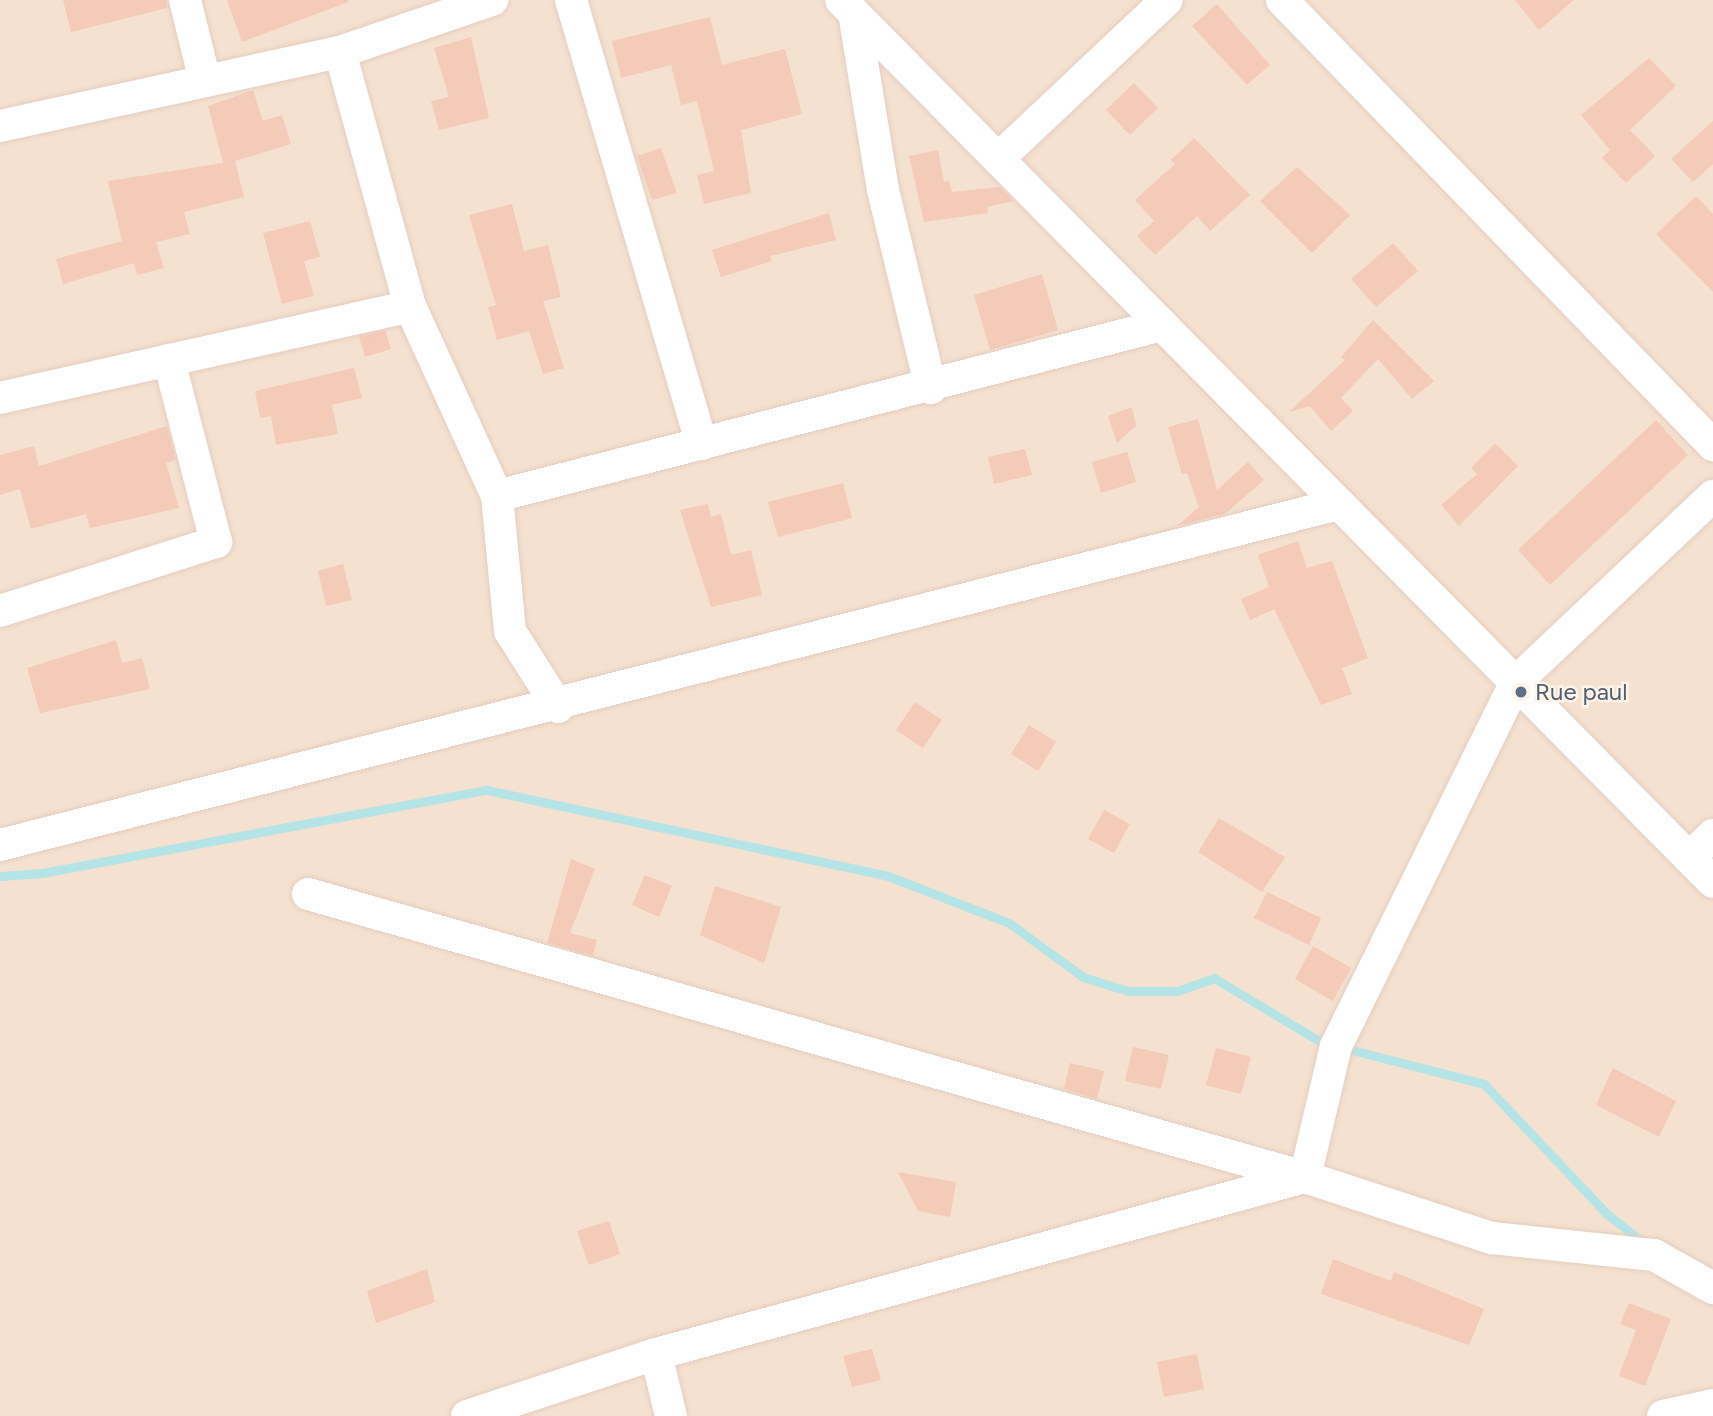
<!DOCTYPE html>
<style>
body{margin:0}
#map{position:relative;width:1713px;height:1416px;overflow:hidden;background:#fdf0e1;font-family:Figtree,sans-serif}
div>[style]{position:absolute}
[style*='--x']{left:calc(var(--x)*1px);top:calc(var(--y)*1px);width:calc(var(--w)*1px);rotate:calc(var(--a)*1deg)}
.residential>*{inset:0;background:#f5e1cf}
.stream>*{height:9px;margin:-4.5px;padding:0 4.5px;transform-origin:4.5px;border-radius:4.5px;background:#b5e4e7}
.building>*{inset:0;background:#f4cab8}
.roads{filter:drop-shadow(0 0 2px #e4cdc0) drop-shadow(0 0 2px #e4cdc0)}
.minor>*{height:32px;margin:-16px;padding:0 16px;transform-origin:16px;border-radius:16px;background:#fff}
.dots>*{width:19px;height:19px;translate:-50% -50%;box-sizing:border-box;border:4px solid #fff4e8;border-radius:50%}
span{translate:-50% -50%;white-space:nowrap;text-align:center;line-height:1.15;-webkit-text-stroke:5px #fff4e8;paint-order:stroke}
.service-label{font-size:24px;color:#4e5e75}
.left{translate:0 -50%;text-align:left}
</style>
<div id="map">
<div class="residential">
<i style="clip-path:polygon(0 0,1713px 0,1713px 1416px,0 1416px)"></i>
</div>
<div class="stream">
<i style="--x:0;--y:876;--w:42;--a:-4.1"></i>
<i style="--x:42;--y:873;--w:453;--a:-10.6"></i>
<i style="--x:487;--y:790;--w:410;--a:12.1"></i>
<i style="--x:888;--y:876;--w:130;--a:21.2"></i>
<i style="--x:1009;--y:923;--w:92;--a:36.1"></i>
<i style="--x:1083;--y:977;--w:47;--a:17.3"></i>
<i style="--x:1128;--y:991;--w:49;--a:0"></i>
<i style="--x:1177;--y:991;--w:39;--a:-19"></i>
<i style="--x:1214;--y:978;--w:125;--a:30.9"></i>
<i style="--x:1321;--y:1042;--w:168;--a:14.4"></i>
<i style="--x:1484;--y:1084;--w:179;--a:46.6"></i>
<i style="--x:1607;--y:1214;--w:47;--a:38.1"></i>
</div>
<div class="building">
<i style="clip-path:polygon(63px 0,166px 0,167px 8px,71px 32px)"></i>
<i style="clip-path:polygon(227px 0,348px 0,348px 2px,242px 42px)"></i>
<i style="clip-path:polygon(1515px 0,1574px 0,1539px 30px)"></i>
<i style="clip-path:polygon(1217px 4px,1270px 65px,1247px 85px,1192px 26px)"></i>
<i style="clip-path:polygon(710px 17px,722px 65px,785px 49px,802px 114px,741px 130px,751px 193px,704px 204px,697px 175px,714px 171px,697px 101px,681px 105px,671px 65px,621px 78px,612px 41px)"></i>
<i style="clip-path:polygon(471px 37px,489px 118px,439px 130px,431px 101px,449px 97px,434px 48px)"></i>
<i style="clip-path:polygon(1649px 58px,1676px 86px,1630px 130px,1655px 156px,1626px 183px,1602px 158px,1610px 150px,1581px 115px)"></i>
<i style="clip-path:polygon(1134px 83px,1158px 108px,1130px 135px,1106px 110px)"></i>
<i style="clip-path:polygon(253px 90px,263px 121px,282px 115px,291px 144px,235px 161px,244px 197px,184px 212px,190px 234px,156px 242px,164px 268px,137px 275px,134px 263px,63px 284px,56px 259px,122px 241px,108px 181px,223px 163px,208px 106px)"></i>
<i style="clip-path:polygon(1713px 121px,1713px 164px,1693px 182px,1671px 159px)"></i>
<i style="clip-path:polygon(1194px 138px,1250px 195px,1210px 231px,1197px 216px,1155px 255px,1137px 236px,1154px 221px,1135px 200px,1175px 164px,1171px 160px)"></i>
<i style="clip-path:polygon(661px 148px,677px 193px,652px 200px,637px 156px)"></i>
<i style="clip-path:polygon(938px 150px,944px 182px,949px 181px,952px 192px,1000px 187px,1014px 201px,987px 207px,988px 213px,924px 222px,909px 156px)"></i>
<i style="clip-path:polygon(1297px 167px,1350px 215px,1312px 253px,1260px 201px)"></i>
<i style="clip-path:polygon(1696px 196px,1713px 214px,1713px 292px,1656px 234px)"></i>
<i style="clip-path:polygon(512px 204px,524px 251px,548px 245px,561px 297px,543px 301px,564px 368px,543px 374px,529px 331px,497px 340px,488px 307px,496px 305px,469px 215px)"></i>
<i style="clip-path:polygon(829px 213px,836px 240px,770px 256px,772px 261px,721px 277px,712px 250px)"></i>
<i style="clip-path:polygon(310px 221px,320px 257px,304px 261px,314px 296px,282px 304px,263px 233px)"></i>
<i style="clip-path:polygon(1393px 243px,1418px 271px,1376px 307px,1351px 279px)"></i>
<i style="clip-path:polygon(1042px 274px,1058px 330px,990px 350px,974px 295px)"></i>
<i style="clip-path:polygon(1373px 320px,1434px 381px,1412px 399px,1378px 359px,1341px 398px,1353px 411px,1331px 431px,1310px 406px,1289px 412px,1345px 360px,1341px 357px)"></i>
<i style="clip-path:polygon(385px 330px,391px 349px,365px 357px,359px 336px)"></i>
<i style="clip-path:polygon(354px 368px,362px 398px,332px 405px,338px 434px,276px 445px,271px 416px,260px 418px,255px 391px)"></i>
<i style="clip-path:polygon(1132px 407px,1136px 426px,1117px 443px,1108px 416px)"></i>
<i style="clip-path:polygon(1198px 419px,1217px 490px,1248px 462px,1264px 480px,1225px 514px,1177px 526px,1199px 507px,1187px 473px,1182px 474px,1168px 427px)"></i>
<i style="clip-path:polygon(1656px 420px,1688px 455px,1550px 585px,1518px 550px)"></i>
<i style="clip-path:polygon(167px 426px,176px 460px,166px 463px,179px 508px,90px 528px,86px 514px,31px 529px,20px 489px,0 495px,0 455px,34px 446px,39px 466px)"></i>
<i style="clip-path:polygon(1495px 443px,1518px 466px,1459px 526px,1441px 505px,1477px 474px,1471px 468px)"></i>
<i style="clip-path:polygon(1025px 449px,1032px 475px,994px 484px,988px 457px)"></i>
<i style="clip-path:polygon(1127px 452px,1136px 482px,1101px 493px,1092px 462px)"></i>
<i style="clip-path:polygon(843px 483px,852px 518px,778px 537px,768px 502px)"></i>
<i style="clip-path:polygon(708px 504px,711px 517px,721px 514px,731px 555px,751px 550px,762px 595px,711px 607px,680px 510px)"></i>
<i style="clip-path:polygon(1298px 541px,1307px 568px,1332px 561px,1368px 658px,1342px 668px,1352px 694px,1321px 705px,1274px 609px,1250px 620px,1241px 599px,1269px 587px,1258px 555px)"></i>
<i style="clip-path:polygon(343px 564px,352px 600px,326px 606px,318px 571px)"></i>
<i style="clip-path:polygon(116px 640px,122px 663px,142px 658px,150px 689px,40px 713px,27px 668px)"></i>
<i style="clip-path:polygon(915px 702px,942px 720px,923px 748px,896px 730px)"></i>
<i style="clip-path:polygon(1029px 725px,1056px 742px,1038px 771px,1011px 754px)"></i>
<i style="clip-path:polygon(1104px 810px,1130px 824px,1114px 853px,1088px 839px)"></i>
<i style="clip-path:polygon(1219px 818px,1285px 857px,1262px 892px,1198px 852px)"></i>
<i style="clip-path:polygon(571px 859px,595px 869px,570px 933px,597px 940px,593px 956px,547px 943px)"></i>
<i style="clip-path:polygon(645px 875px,672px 886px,659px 917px,632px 905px)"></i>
<i style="clip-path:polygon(715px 886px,781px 907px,764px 963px,700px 935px)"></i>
<i style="clip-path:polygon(1267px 892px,1321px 918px,1309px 945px,1254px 918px)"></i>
<i style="clip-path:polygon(1313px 946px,1351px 968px,1333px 1001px,1295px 979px)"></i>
<i style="clip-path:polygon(1133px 1047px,1169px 1055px,1161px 1089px,1125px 1081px)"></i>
<i style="clip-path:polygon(1216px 1048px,1251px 1057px,1241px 1094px,1206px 1085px)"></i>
<i style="clip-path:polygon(1070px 1063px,1104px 1071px,1097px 1099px,1064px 1089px)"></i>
<i style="clip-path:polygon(1613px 1068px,1676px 1101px,1659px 1137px,1596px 1105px)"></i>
<i style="clip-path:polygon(898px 1172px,956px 1182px,950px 1217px,918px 1211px)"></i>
<i style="clip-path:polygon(609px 1221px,620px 1254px,589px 1265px,577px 1231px)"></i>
<i style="clip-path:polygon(1333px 1259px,1391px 1281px,1394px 1272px,1484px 1309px,1469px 1345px,1321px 1294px)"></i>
<i style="clip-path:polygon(427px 1269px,435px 1302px,376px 1323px,367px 1291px)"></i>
<i style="clip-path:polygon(1629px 1303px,1671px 1319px,1645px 1386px,1619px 1376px,1636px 1330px,1620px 1324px)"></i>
<i style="clip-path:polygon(872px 1349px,881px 1380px,852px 1387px,843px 1356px)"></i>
<i style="clip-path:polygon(1197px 1354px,1204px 1389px,1164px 1397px,1157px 1362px)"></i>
</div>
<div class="roads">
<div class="minor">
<i style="--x:185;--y:0;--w:83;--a:76.1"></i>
<i style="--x:571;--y:0;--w:463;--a:73.6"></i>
<i style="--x:841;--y:0;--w:1240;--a:45.33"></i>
<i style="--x:1282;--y:0;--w:620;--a:45.92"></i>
<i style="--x:854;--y:13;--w:179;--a:80.7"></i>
<i style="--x:883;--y:190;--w:204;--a:76.4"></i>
<i style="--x:340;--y:52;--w:263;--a:74.6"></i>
<i style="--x:410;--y:306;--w:209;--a:65.4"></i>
<i style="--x:497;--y:496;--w:136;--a:84.5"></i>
<i style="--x:510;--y:631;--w:90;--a:57.7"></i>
<i style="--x:0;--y:126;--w:348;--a:-12.3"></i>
<i style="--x:340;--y:52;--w:161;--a:-18.9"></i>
<i style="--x:998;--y:159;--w:232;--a:-43.3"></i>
<i style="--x:0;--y:398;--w:420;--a:-12.6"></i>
<i style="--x:497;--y:496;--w:687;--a:-14.42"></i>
<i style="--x:0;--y:611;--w:227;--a:-17.7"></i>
<i style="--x:216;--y:542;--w:188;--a:-104.5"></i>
<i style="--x:0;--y:845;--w:1382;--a:-14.29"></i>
<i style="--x:1689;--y:858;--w:33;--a:-44"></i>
<i style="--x:308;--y:894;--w:1036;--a:15.85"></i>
<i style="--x:1305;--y:1177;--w:197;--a:18.1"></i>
<i style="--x:1492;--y:1238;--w:163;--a:6"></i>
<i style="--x:1654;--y:1255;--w:68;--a:29.2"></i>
<i style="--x:656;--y:1354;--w:64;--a:76.4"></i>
<i style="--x:467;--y:1416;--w:199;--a:-18.2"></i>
<i style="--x:656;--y:1354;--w:673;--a:-15.26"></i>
<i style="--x:1305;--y:1177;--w:135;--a:-76.7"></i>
<i style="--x:1336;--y:1046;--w:406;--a:-63.7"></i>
<i style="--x:1516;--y:682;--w:271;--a:-43.4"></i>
<i style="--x:1663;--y:1416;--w:51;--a:-12.4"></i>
</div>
</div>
<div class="dots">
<i style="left:1521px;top:692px;background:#5c6f8a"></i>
</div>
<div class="service-label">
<span class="left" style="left:1535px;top:692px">Rue paul</span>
</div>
</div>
